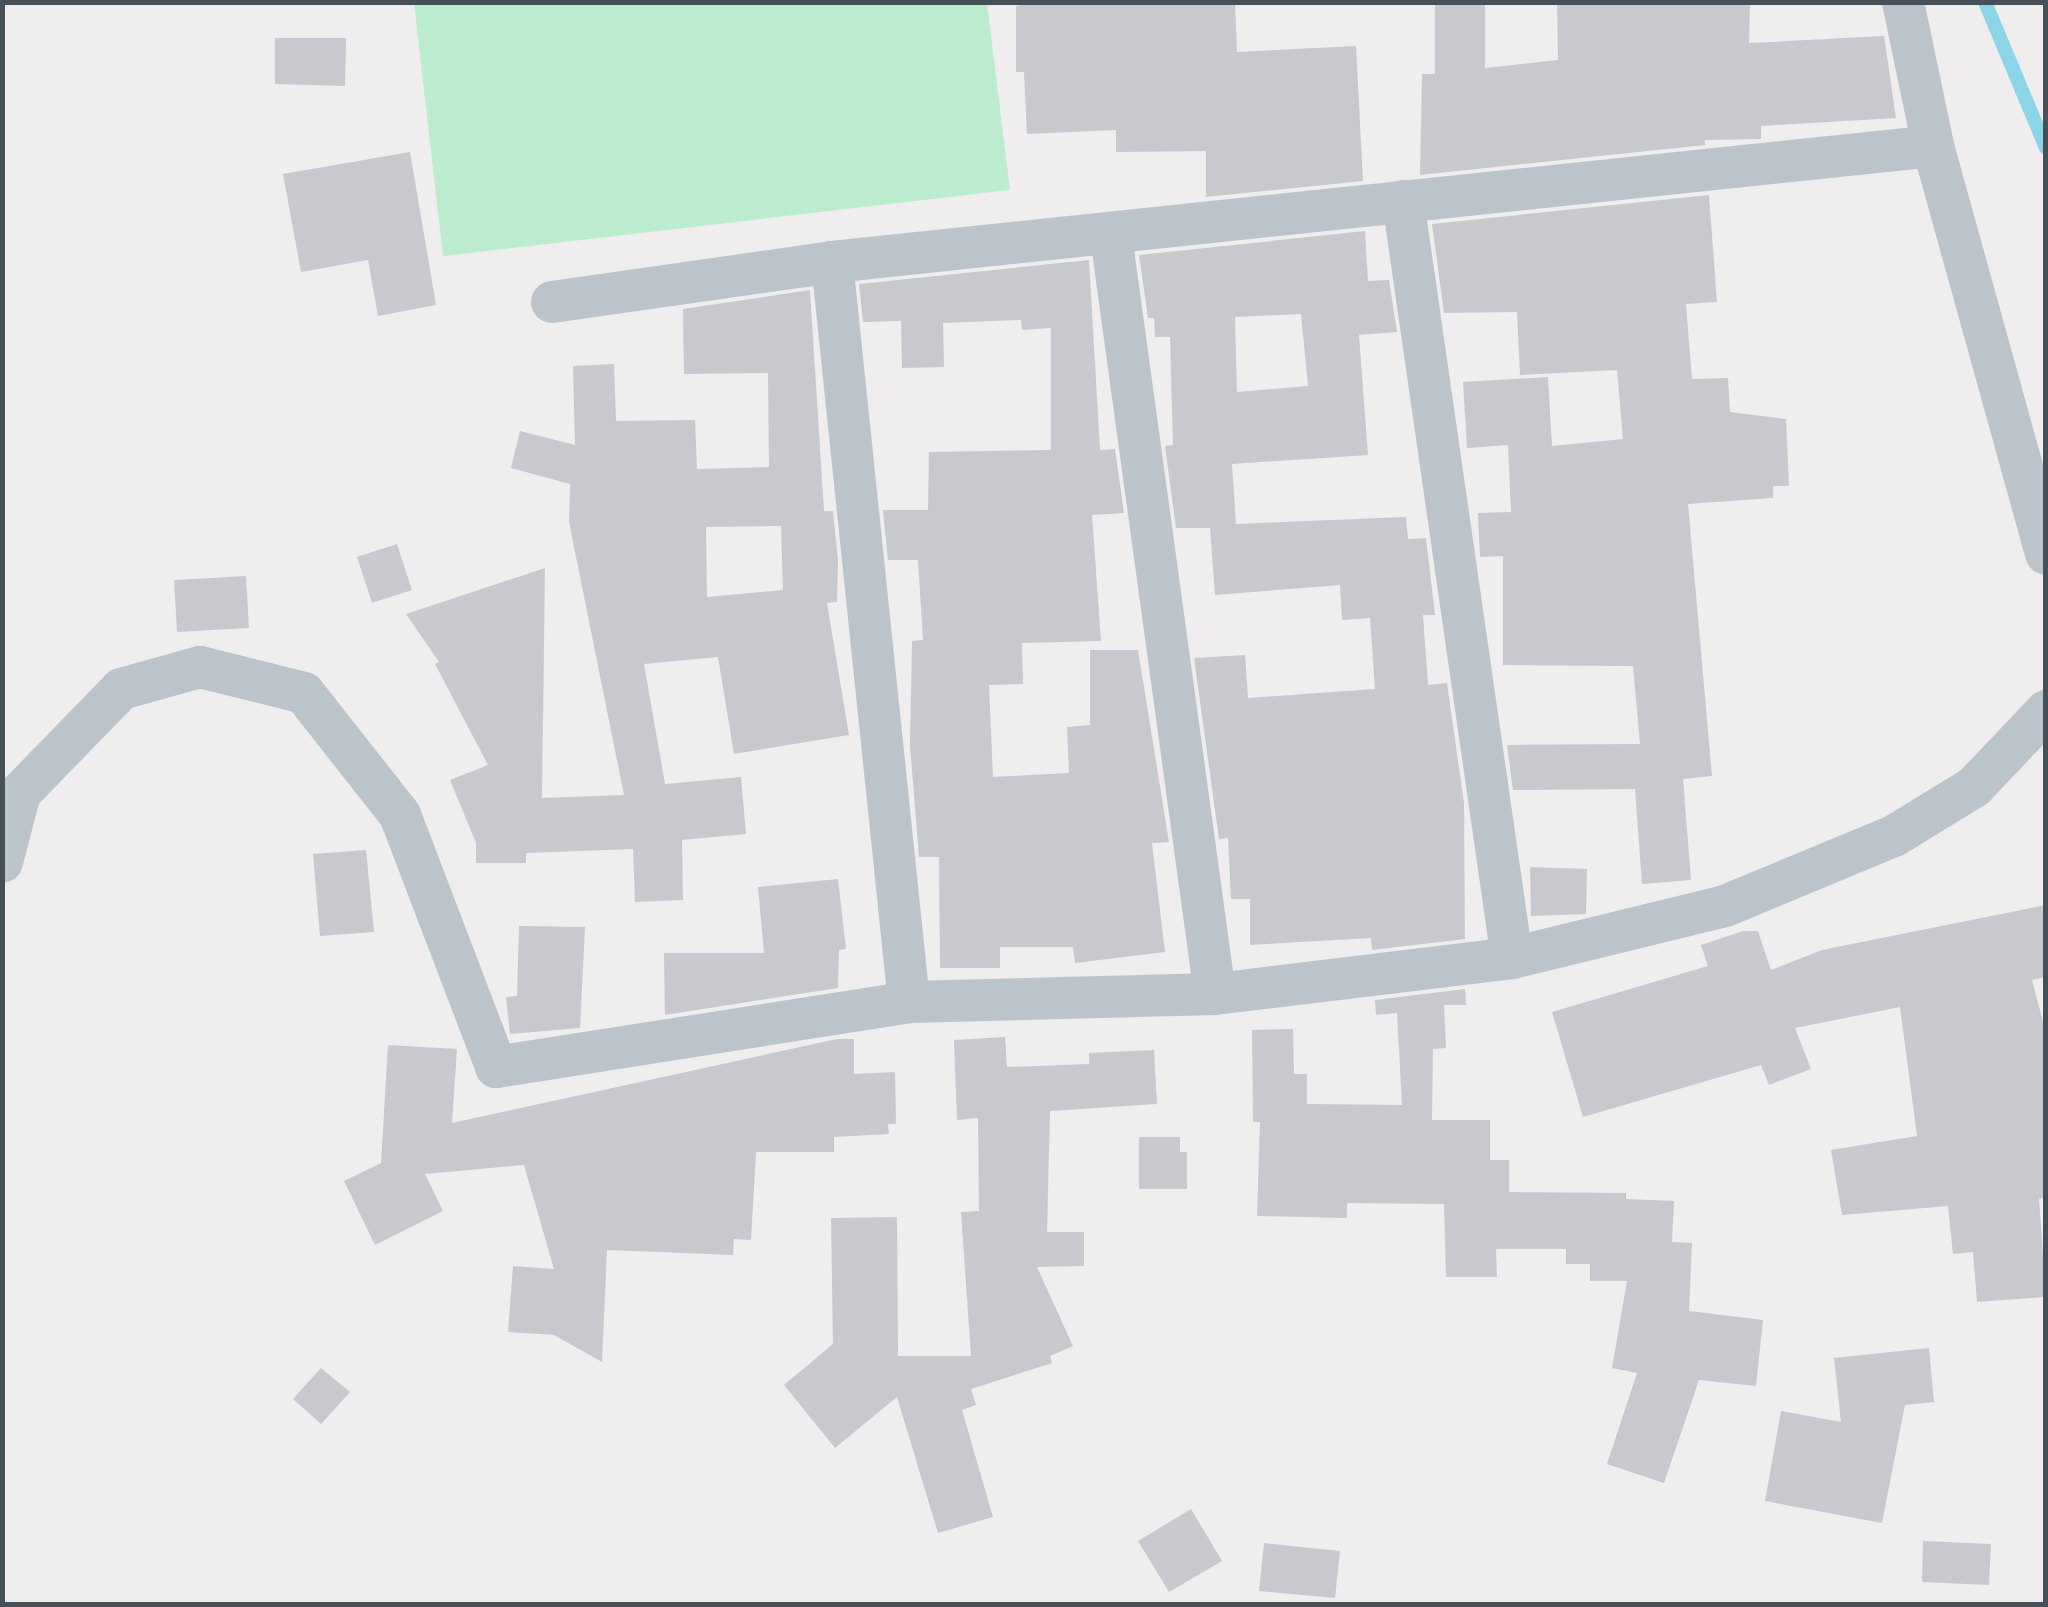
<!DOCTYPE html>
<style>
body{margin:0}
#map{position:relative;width:2048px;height:1607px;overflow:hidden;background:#efeded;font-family:"Titillium Web",sans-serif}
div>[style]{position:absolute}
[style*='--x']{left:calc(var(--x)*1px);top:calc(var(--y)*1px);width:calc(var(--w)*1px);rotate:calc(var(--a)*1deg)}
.green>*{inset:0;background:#bcecce}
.stream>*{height:14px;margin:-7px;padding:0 7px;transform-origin:7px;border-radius:7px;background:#8bd5e7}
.building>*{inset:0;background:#c7c9cf}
.minor>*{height:42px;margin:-21px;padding:0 21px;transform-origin:21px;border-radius:21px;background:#bbc4cb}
span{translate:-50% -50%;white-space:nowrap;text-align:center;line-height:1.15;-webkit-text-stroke:10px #fff;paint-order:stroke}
.frame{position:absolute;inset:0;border:5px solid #465059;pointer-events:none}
</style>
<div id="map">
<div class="green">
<i style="clip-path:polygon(414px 3px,987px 3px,1010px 190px,443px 256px)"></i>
</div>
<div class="stream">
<i style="--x:1985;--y:2;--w:158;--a:67.3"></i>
</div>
<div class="building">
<i style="clip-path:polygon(1034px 2px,1235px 2px,1237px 52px,1356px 46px,1363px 181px,1206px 197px,1206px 151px,1116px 152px,1116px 130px,1027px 134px,1024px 72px,1016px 72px,1016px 6px)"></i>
<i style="clip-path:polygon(1435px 2px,1485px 2px,1485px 68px,1558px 60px,1557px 2px,1750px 2px,1749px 43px,1884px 36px,1896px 118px,1761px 126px,1761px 139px,1705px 140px,1705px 145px,1420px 175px,1422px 74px,1435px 74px)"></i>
<i style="clip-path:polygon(275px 38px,346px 38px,345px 86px,275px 84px)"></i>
<i style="clip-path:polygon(410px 152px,436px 305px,378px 316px,368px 260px,301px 272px,283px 174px)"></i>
<i style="clip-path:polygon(1709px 195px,1717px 302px,1686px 304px,1692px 379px,1728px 378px,1730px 412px,1786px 419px,1789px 486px,1773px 486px,1773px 498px,1688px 504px,1712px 776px,1683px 779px,1691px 880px,1642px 884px,1635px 789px,1513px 790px,1507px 745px,1640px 744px,1633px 666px,1503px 665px,1503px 556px,1480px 557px,1478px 513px,1511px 512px,1508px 445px,1467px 448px,1463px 382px,1548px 377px,1552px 446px,1623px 439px,1617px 370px,1520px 375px,1517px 312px,1444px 313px,1432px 224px)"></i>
<i style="clip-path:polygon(evenodd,1365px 231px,1368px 281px,1389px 280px,1397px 332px,1359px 335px,1368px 455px,1232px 464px,1236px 524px,1406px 517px,1408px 539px,1426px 538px,1435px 615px,1423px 615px,1428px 685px,1447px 683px,1464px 803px,1465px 939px,1372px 950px,1371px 938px,1250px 945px,1250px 899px,1231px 899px,1228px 838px,1219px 839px,1194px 658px,1245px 655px,1248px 698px,1375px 689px,1370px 618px,1342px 620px,1340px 585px,1215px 595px,1210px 528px,1176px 528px,1165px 446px,1173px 445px,1170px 337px,1155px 337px,1154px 318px,1148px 318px,1139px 255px,1365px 231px,1301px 314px,1308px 386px,1237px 392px,1235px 317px,1301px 314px)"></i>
<i style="clip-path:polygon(1089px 260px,1100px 450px,1115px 449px,1124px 513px,1092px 515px,1101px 641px,1022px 643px,1023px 684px,989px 685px,993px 777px,1069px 773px,1067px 727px,1090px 725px,1090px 650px,1138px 650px,1169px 842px,1152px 843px,1165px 952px,1075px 963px,1073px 947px,1000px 947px,1000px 968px,940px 968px,939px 857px,919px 857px,910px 746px,912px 641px,923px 640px,918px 560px,888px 560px,883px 510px,928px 510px,929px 452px,1051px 450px,1051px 328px,1022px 330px,1021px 320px,943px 323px,944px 367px,902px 368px,901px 321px,863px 322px,859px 284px)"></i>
<i style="clip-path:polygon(evenodd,810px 290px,824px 511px,833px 511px,838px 560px,837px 602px,827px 603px,849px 735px,734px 754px,718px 657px,644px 664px,665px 784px,741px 777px,746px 834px,682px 840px,683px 900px,635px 902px,633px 849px,526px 853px,526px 863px,476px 863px,476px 843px,450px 780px,488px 765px,435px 664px,439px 662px,406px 614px,545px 568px,542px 798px,624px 795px,569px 522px,570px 484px,511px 468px,520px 431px,575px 445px,573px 366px,614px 364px,616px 421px,695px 420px,697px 469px,769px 467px,768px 373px,684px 374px,683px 309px,810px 290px,781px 526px,783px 590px,707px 597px,706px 527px,781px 526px)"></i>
<i style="clip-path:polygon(397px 544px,412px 590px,372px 603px,357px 557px)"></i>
<i style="clip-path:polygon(246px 576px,249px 628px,177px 632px,174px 580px)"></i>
<i style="clip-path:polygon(366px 850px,374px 932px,320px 936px,313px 854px)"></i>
<i style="clip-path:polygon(1530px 867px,1587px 869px,1586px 914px,1531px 916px)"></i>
<i style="clip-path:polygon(838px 879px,846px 949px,839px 950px,838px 988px,665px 1015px,664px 953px,764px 953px,758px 887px)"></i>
<i style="clip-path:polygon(2046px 905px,2046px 977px,2032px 980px,2046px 1033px,2046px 1197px,2039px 1199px,2046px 1297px,1977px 1302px,1973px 1252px,1953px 1254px,1948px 1206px,1842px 1215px,1831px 1150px,1917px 1136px,1900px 1007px,1795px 1028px,1811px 1069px,1769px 1085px,1761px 1065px,1583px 1117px,1552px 1012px,1708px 966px,1701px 945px,1743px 931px,1758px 931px,1771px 970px,1822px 950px)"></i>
<i style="clip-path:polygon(519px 926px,585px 927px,580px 1028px,510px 1034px,506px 997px,517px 996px)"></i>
<i style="clip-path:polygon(1465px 989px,1466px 1005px,1444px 1005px,1446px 1048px,1433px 1049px,1432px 1120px,1490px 1120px,1490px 1160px,1509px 1160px,1509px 1192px,1626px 1193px,1626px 1199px,1674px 1201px,1672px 1242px,1692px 1243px,1689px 1311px,1763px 1320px,1756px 1386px,1699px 1380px,1664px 1483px,1607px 1464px,1637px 1373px,1612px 1368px,1627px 1281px,1590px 1281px,1590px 1264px,1566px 1264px,1566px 1249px,1496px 1249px,1497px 1277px,1446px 1277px,1444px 1204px,1347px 1203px,1347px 1218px,1257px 1216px,1260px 1122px,1253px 1122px,1252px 1030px,1293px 1029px,1294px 1074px,1307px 1074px,1307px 1104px,1402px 1105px,1397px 1013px,1376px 1015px,1375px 1000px)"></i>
<i style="clip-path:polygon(1005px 1037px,1007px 1067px,1089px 1064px,1089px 1053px,1154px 1050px,1157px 1104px,1050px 1111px,1047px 1232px,1084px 1232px,1084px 1266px,1037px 1267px,1073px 1346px,1050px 1356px,1052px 1363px,971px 1389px,976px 1405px,962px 1410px,993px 1517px,938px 1533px,897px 1397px,835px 1448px,784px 1385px,833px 1344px,831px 1218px,897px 1217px,898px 1356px,971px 1356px,961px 1212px,979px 1211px,978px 1118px,957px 1120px,954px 1040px)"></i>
<i style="clip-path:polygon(837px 1039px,854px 1039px,854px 1074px,895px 1072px,896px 1124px,888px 1124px,889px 1134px,834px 1137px,834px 1152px,756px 1152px,751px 1240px,734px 1239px,733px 1255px,607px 1250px,602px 1362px,554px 1335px,508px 1332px,513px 1266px,554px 1269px,524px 1165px,425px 1174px,443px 1211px,375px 1245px,344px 1181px,381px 1163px,388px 1045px,457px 1049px,452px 1123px)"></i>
<i style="clip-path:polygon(1139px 1137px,1180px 1137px,1180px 1152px,1187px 1152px,1187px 1189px,1139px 1189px)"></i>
<i style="clip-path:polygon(1929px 1348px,1934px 1402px,1905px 1405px,1882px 1523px,1765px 1501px,1781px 1411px,1841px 1422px,1834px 1358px)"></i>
<i style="clip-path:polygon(321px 1368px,350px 1392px,321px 1424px,293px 1399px)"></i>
<i style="clip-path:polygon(1191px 1509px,1222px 1561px,1169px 1592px,1138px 1541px)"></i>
<i style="clip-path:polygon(1923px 1541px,1991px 1544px,1989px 1585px,1922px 1582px)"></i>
<i style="clip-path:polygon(1264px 1543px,1340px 1551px,1335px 1598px,1259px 1591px)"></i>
</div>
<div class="minor">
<i style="--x:1903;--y:2;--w:147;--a:78.2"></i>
<i style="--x:1933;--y:146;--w:423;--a:74.5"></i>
<i style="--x:1403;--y:201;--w:765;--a:81.81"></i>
<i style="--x:1111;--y:236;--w:765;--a:82.19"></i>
<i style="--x:832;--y:262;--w:744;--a:84.06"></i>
<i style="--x:552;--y:302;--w:283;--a:-8.1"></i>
<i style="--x:832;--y:262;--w:1107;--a:-6.01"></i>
<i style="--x:2;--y:862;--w:71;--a:-75.4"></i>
<i style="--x:20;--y:793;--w:145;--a:-45.8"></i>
<i style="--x:121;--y:689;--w:82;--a:-15.6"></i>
<i style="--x:200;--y:667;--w:107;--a:14"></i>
<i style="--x:304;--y:693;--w:155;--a:51.8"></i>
<i style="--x:400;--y:815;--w:270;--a:69.1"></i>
<i style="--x:496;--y:1067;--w:418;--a:-8.9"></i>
<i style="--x:909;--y:1002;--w:306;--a:-1.5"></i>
<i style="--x:1215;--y:994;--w:299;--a:-6.9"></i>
<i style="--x:1512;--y:958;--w:219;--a:-13.7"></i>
<i style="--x:1725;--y:906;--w:183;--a:-22.5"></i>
<i style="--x:1894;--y:836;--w:94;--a:-31.5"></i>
<i style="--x:1974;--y:787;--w:105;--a:-46.5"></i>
</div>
<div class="frame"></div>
</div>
